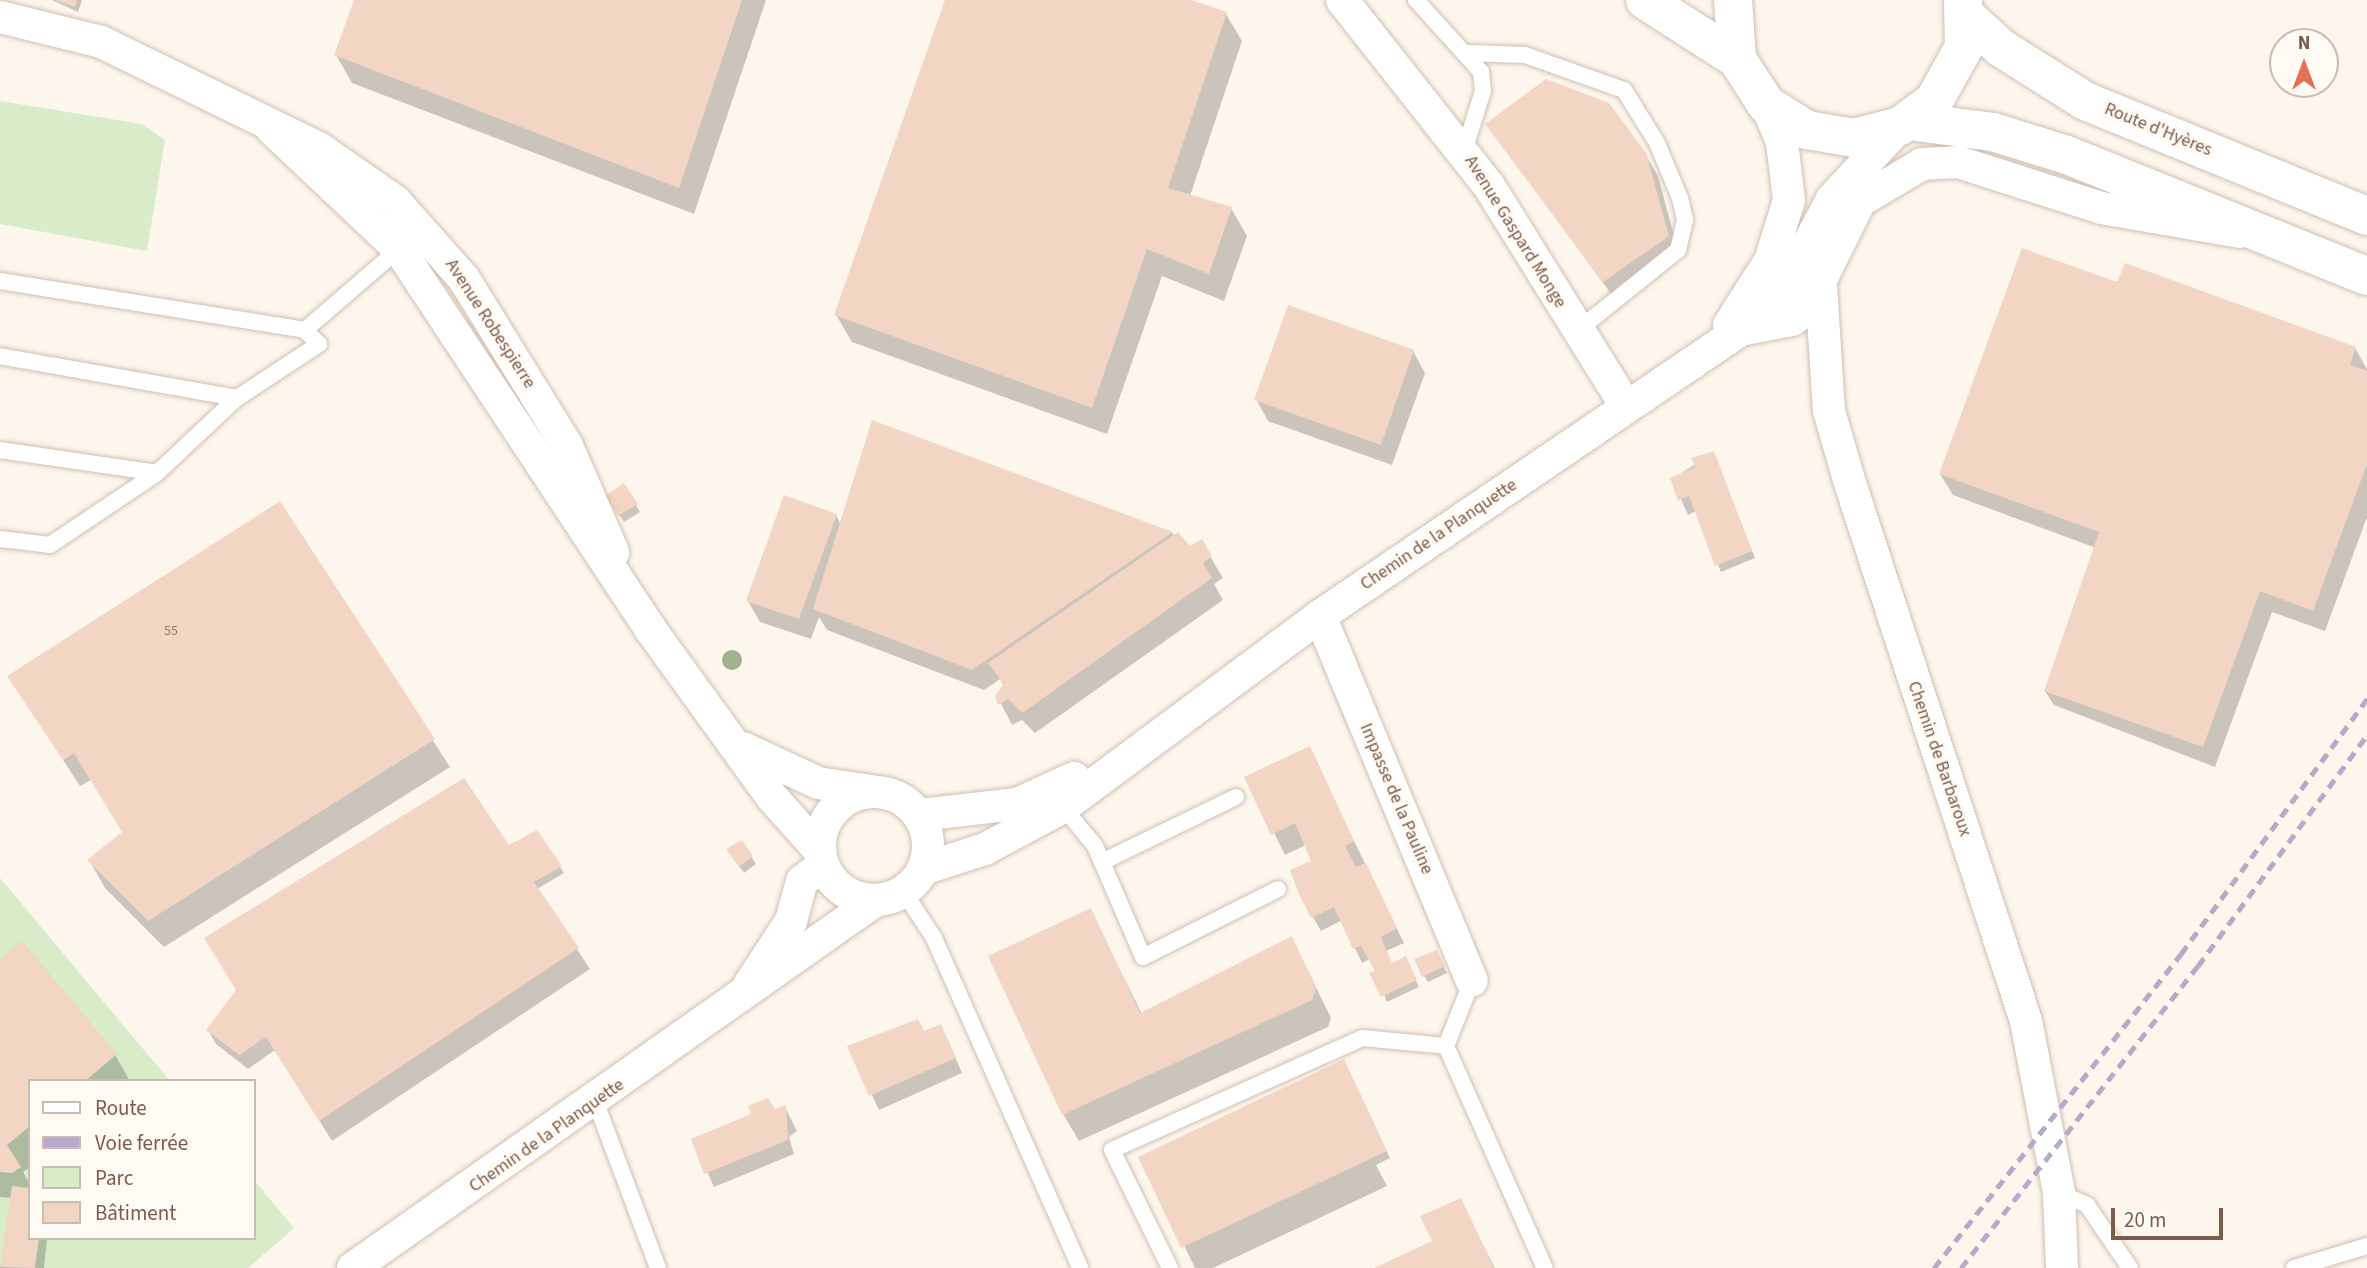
<!DOCTYPE html>
<meta charset="utf-8">
<style>
body{margin:0}
#map{position:relative;width:2367px;height:1268px;overflow:hidden;background:#fdf6ec;font-family:"Source Sans 3",sans-serif}
div>[style]{position:absolute}
[style*='--x']{left:calc(var(--x)*1px);top:calc(var(--y)*1px);width:calc(var(--w)*1px);rotate:calc(var(--a)*1deg)}
.green>*{inset:0;background:#d8ecc9}
.shadow>*{inset:0;background:#0003}
.building>*{inset:0;background:#f3d5c3}
.roads{filter:drop-shadow(0 0 2px #d1beb0) drop-shadow(0 0 2px #d1beb0)}
.lane>*{height:16px;margin:-8px;padding:0 8px;transform-origin:8px;border-radius:8px;background:#fff}
.street>*{height:32px;margin:-16px;padding:0 16px;transform-origin:16px;border-radius:16px;background:#fff}
.street>.ring{margin:-16px;padding:0;box-sizing:content-box;background:none;border:32px solid #fff;border-radius:50%}
.secondary>*{height:38px;margin:-19px;padding:0 19px;transform-origin:19px;border-radius:19px;background:#fff}
.rail>*{height:5px;margin-top:-2.5px;transform-origin:0;background:repeating-linear-gradient(90deg,#b9a8c9 0 10px,transparent 0 17px)}
.trees>*{width:20px;height:20px;margin:-10px;border-radius:50%;background:#a0b28e}
span{translate:-50% -50%;white-space:nowrap;text-align:center;line-height:1.15;-webkit-text-stroke:7px #fffaf3;paint-order:stroke}
.number-label{font-size:14px;color:#987a6a}
.number-label span{-webkit-text-stroke-width:0}
.street-label{font-size:18px;color:#7a5c4d}
.legend{position:absolute;left:28px;top:1079px;width:228px;height:161px;box-sizing:border-box;background:#fffaf3;border:2px solid #cabbb1;margin:0;padding:9px 12px;list-style:none;font-size:21px;color:#7a5c4d}
.legend li{display:flex;align-items:center;gap:14px;height:35px}
.legend b{width:35px;border:2px solid #cabbb1}
.north{position:absolute;left:2269px;top:28px;width:70px;height:70px;box-sizing:border-box;background:#fffaf3;border:2px solid #cabbb1;border-radius:50%;rotate:0deg;font-size:19px;font-weight:700;line-height:28px;text-align:center;color:#7a5c4d}
.north::after{content:'';display:block;margin:auto;width:24px;height:32px;background:#e76f51;clip-path:polygon(50% 0,100% 100%,50% 72%,0 100%)}
.scale{position:absolute;left:2111px;top:1208px;width:112px;height:32px;box-sizing:border-box;border:4px solid #7a5c4d;border-top:0;padding-left:9px;font-size:21px;line-height:24px;white-space:nowrap;color:#7a5c4d;-webkit-text-stroke:5px #fffaf3;paint-order:stroke}
</style>
<div id="map">
<div class="green">
<i style="clip-path:polygon(0 101px,142px 124px,165px 140px,147px 251px,0 224px)"></i>
<i style="clip-path:polygon(0 878px,170px 1081px,30px 1081px,30px 1238px,254px 1238px,254px 1180px,294px 1228px,248px 1268px,0 1268px)"></i>
</div>
<div class="shadow">
<i style="clip-path:polygon(52px 0,82px 0,78px 12px)"></i>
<i style="clip-path:polygon(356px 0,766px 0,694px 214px,352px 83px,336px 55px)"></i>
<i style="clip-path:polygon(947px 0,1186px 0,1226px 14px,1242px 41px,1190px 196px,1231px 208px,1247px 236px,1224px 301px,1162px 276px,1107px 434px,852px 342px,836px 315px)"></i>
<i style="clip-path:polygon(1487px 124px,1645px 154px,1658px 176px,1680px 258px,1617px 302px)"></i>
<i style="clip-path:polygon(2118px 285px,2355px 348px,2367px 369px,2367px 517px,2325px 631px,2272px 612px,2215px 767px,2054px 705px,2045px 691px,2096px 548px,1953px 495px,1940px 474px)"></i>
<i style="clip-path:polygon(1413px 351px,1425px 373px,1392px 465px,1268px 421px,1256px 399px)"></i>
<i style="clip-path:polygon(873px 422px,1172px 533px,1190px 548px,1201px 541px,1223px 578px,1214px 584px,1223px 600px,1035px 733px,1022px 720px,1012px 725px,997px 696px,1004px 687px,1000px 679px,984px 690px,827px 630px,819px 617px,811px 639px,760px 622px,748px 601px,836px 515px,841px 525px)"></i>
<i style="clip-path:polygon(1713px 453px,1755px 558px,1721px 572px,1696px 511px,1688px 515px,1672px 479px)"></i>
<i style="clip-path:polygon(624px 485px,640px 512px,624px 522px,611px 503px)"></i>
<i style="clip-path:polygon(280px 503px,450px 767px,164px 947px,105px 888px,89px 860px,124px 833px,91px 780px,80px 786px,9px 677px)"></i>
<i style="clip-path:polygon(1309px 749px,1404px 943px,1386px 951px,1392px 965px,1408px 965px,1419px 987px,1387px 1002px,1370px 959px,1362px 963px,1342px 920px,1321px 931px,1313px 917px,1313px 862px,1306px 845px,1285px 855px,1247px 778px)"></i>
<i style="clip-path:polygon(742px 843px,756px 864px,744px 873px,732px 856px)"></i>
<i style="clip-path:polygon(509px 847px,560px 867px,564px 873px,537px 889px,590px 969px,332px 1141px,275px 1050px,248px 1069px,216px 1044px,208px 1030px)"></i>
<i style="clip-path:polygon(1090px 910px,1142px 1014px,1292px 938px,1331px 1018px,1328px 1027px,1079px 1141px,1063px 1114px)"></i>
<i style="clip-path:polygon(1436px 952px,1447px 973px,1428px 982px,1424px 976px)"></i>
<i style="clip-path:polygon(0 962px,115px 1055px,130px 1081px,30px 1081px,30px 1167px,23px 1172px,30px 1185px,30px 1238px,47px 1238px,44px 1268px,0 1268px,13px 1198px,0 1197px)"></i>
<i style="clip-path:polygon(924px 1033px,948px 1040px,962px 1073px,879px 1110px,849px 1047px)"></i>
<i style="clip-path:polygon(1355px 1085px,1390px 1158px,1376px 1165px,1387px 1186px,1213px 1268px,1195px 1268px,1141px 1157px)"></i>
<i style="clip-path:polygon(785px 1107px,797px 1131px,789px 1137px,794px 1154px,714px 1187px,693px 1140px)"></i>
<i style="clip-path:polygon(1460px 1200px,1495px 1268px,1378px 1268px,1434px 1242px)"></i>
</div>
<div class="building">
<i style="clip-path:polygon(55px 0,77px 0,75px 7px)"></i>
<i style="clip-path:polygon(354px 0,742px 0,679px 188px,334px 55px)"></i>
<i style="clip-path:polygon(945px 0,1191px 0,1227px 12px,1168px 188px,1232px 207px,1209px 274px,1147px 249px,1092px 408px,834px 315px)"></i>
<i style="clip-path:polygon(1546px 79px,1609px 103px,1646px 153px,1669px 236px,1603px 282px,1485px 124px)"></i>
<i style="clip-path:polygon(2022px 248px,2117px 282px,2125px 263px,2356px 347px,2350px 365px,2367px 371px,2367px 464px,2313px 611px,2260px 591px,2203px 747px,2044px 691px,2099px 532px,1939px 474px)"></i>
<i style="clip-path:polygon(1288px 305px,1414px 350px,1381px 445px,1254px 400px)"></i>
<i style="clip-path:polygon(872px 420px,1173px 532px,972px 670px,813px 609px)"></i>
<i style="clip-path:polygon(1714px 451px,1752px 551px,1715px 566px,1689px 496px,1678px 501px,1670px 478px,1695px 467px,1691px 458px)"></i>
<i style="clip-path:polygon(624px 483px,638px 504px,618px 516px,605px 496px)"></i>
<i style="clip-path:polygon(784px 495px,837px 514px,799px 619px,746px 601px)"></i>
<i style="clip-path:polygon(280px 501px,435px 739px,148px 921px,87px 860px,122px 832px,74px 753px,63px 760px,7px 676px)"></i>
<i style="clip-path:polygon(1178px 532px,1190px 546px,1202px 539px,1212px 556px,1203px 563px,1212px 578px,1022px 713px,1008px 699px,998px 705px,995px 696px,1004px 684px,988px 663px)"></i>
<i style="clip-path:polygon(1310px 746px,1354px 841px,1345px 846px,1356px 867px,1366px 863px,1397px 928px,1381px 937px,1392px 963px,1406px 956px,1417px 980px,1381px 997px,1369px 973px,1375px 971px,1361px 946px,1353px 949px,1334px 907px,1311px 918px,1299px 894px,1290px 870px,1311px 861px,1295px 823px,1271px 835px,1244px 777px)"></i>
<i style="clip-path:polygon(464px 778px,509px 845px,537px 830px,562px 866px,534px 882px,579px 948px,319px 1121px,266px 1037px,239px 1055px,206px 1030px,236px 990px,204px 938px)"></i>
<i style="clip-path:polygon(742px 840px,753px 856px,739px 867px,726px 849px)"></i>
<i style="clip-path:polygon(1091px 908px,1140px 1013px,1292px 936px,1316px 989px,1312px 1000px,1062px 1115px,988px 956px)"></i>
<i style="clip-path:polygon(22px 941px,117px 1054px,85px 1081px,30px 1081px,30px 1126px,7px 1145px,21px 1167px,12px 1173px,0 1172px,0 959px)"></i>
<i style="clip-path:polygon(1437px 950px,1445px 966px,1422px 977px,1414px 959px)"></i>
<i style="clip-path:polygon(918px 1019px,924px 1031px,941px 1024px,956px 1058px,869px 1096px,847px 1046px)"></i>
<i style="clip-path:polygon(1344px 1059px,1387px 1151px,1181px 1248px,1138px 1157px)"></i>
<i style="clip-path:polygon(768px 1098px,775px 1109px,786px 1105px,788px 1140px,704px 1174px,691px 1139px,751px 1114px,748px 1106px)"></i>
<i style="clip-path:polygon(12px 1186px,30px 1188px,30px 1238px,39px 1238px,35px 1268px,0 1267px)"></i>
<i style="clip-path:polygon(1461px 1198px,1494px 1268px,1374px 1268px,1432px 1241px,1420px 1216px)"></i>
</div>
<div class="roads">
<div class="lane">
<i style="--x:1416;--y:0;--w:97;--a:47.9"></i>
<i style="--x:1481;--y:72;--w:19;--a:84"></i>
<i style="--x:1483;--y:91;--w:63;--a:107.6"></i>
<i style="--x:1469;--y:53;--w:56;--a:2"></i>
<i style="--x:1525;--y:55;--w:105;--a:19.5"></i>
<i style="--x:1624;--y:90;--w:62;--a:58.1"></i>
<i style="--x:1657;--y:143;--w:60;--a:67.3"></i>
<i style="--x:1680;--y:198;--w:23;--a:77"></i>
<i style="--x:1685;--y:220;--w:31;--a:103"></i>
<i style="--x:1678;--y:250;--w:129;--a:141.3"></i>
<i style="--x:0;--y:281;--w:309;--a:9.1"></i>
<i style="--x:305;--y:330;--w:20;--a:45"></i>
<i style="--x:319;--y:344;--w:98;--a:146.6"></i>
<i style="--x:237;--y:398;--w:241;--a:-170"></i>
<i style="--x:305;--y:330;--w:124;--a:-40.8"></i>
<i style="--x:0;--y:450;--w:159;--a:8.3"></i>
<i style="--x:157;--y:473;--w:110;--a:-43.2"></i>
<i style="--x:0;--y:539;--w:50;--a:6.8"></i>
<i style="--x:50;--y:545;--w:129;--a:-33.9"></i>
<i style="--x:1063;--y:807;--w:50;--a:50.6"></i>
<i style="--x:1095;--y:846;--w:121;--a:66.6"></i>
<i style="--x:1143;--y:957;--w:151;--a:-26.7"></i>
<i style="--x:1102;--y:862;--w:149;--a:-25.9"></i>
<i style="--x:904;--y:892;--w:55;--a:56.9"></i>
<i style="--x:934;--y:938;--w:361;--a:66.1"></i>
<i style="--x:1472;--y:981;--w:70;--a:111.8"></i>
<i style="--x:1446;--y:1046;--w:243;--a:66"></i>
<i style="--x:596;--y:1103;--w:176;--a:69.4"></i>
<i style="--x:2059;--y:1193;--w:30;--a:23"></i>
<i style="--x:2087;--y:1205;--w:76;--a:55.7"></i>
<i style="--x:1170;--y:1268;--w:131;--a:-116.2"></i>
<i style="--x:1112;--y:1150;--w:274;--a:-24.1"></i>
<i style="--x:1362;--y:1038;--w:84;--a:5.4"></i>
<i style="--x:2294;--y:1268;--w:76;--a:-16.8"></i>
</div>
<div class="street">
<i style="--x:1342;--y:0;--w:237;--a:51.7"></i>
<i style="--x:1489;--y:186;--w:259;--a:58.1"></i>
<i style="--x:0;--y:17;--w:104;--a:13.9"></i>
<i style="--x:101;--y:42;--w:244;--a:26"></i>
<i style="--x:320;--y:149;--w:91;--a:34.7"></i>
<i style="--x:395;--y:201;--w:104;--a:48.5"></i>
<i style="--x:464;--y:279;--w:196;--a:58.3"></i>
<i style="--x:567;--y:446;--w:116;--a:66.5"></i>
<i style="--x:272;--y:129;--w:175;--a:43.4"></i>
<i style="--x:399;--y:249;--w:457;--a:56.5"></i>
<i style="--x:651;--y:630;--w:205;--a:54.1"></i>
<i style="--x:771;--y:796;--w:74;--a:48.3"></i>
<i style="--x:1805;--y:254;--w:35;--a:63"></i>
<i style="--x:1821;--y:285;--w:126;--a:86.4"></i>
<i style="--x:1829;--y:411;--w:72;--a:73.8"></i>
<i style="--x:1849;--y:480;--w:569;--a:71.88"></i>
<i style="--x:2026;--y:1021;--w:175;--a:79.1"></i>
<i style="--x:2059;--y:1193;--w:75;--a:87.7"></i>
<i style="--x:1729;--y:325;--w:76;--a:-57.4"></i>
<i style="--x:1770;--y:261;--w:64;--a:-72.7"></i>
<i style="--x:1789;--y:200;--w:58;--a:-96.9"></i>
<i style="--x:1782;--y:142;--w:41;--a:-112.8"></i>
<i style="--x:1745;--y:329;--w:48;--a:-10.8"></i>
<i style="--x:1792;--y:320;--w:17;--a:-36"></i>
<i style="--x:1806;--y:310;--w:122;--a:-63.6"></i>
<i style="--x:1860;--y:201;--w:72;--a:-30.8"></i>
<i style="--x:1922;--y:164;--w:36;--a:-3"></i>
<i style="--x:1958;--y:162;--w:150;--a:17.8"></i>
<i style="--x:2101;--y:208;--w:141;--a:9.8"></i>
<i style="--x:1320;--y:616;--w:395;--a:67.4"></i>
<i style="--x:743;--y:748;--w:83;--a:25"></i>
<i style="--x:818;--y:783;--w:54;--a:8.6"></i>
<i class="ring" style="left:820px;top:792px;width:76px;height:76px"></i>
<i style="--x:920;--y:815;--w:98;--a:-6.5"></i>
<i style="--x:1017;--y:804;--w:63;--a:-24.5"></i>
<i style="--x:923;--y:869;--w:65;--a:-17.9"></i>
<i style="--x:985;--y:849;--w:89;--a:-28.3"></i>
<i style="--x:1063;--y:807;--w:320;--a:-36.6"></i>
<i style="--x:1320;--y:616;--w:537;--a:-34.22"></i>
<i style="--x:1764;--y:314;--w:23;--a:-47"></i>
<i style="--x:1780;--y:297;--w:111;--a:-62"></i>
<i style="--x:1832;--y:199;--w:100;--a:-47"></i>
<i style="--x:749;--y:985;--w:77;--a:-56.7"></i>
<i style="--x:791;--y:921;--w:41;--a:-74.6"></i>
<i style="--x:802;--y:881;--w:26;--a:-37"></i>
<i style="--x:353;--y:1268;--w:639;--a:-35.13"></i>
</div>
<div class="secondary">
<i style="--x:1645;--y:0;--w:109;--a:32.7"></i>
<i style="--x:1733;--y:0;--w:59;--a:86.1"></i>
<i style="--x:1737;--y:59;--w:54;--a:57.2"></i>
<i style="--x:1766;--y:104;--w:49;--a:32.4"></i>
<i style="--x:1807;--y:130;--w:48;--a:9.7"></i>
<i style="--x:1854;--y:138;--w:48;--a:-14.6"></i>
<i style="--x:1900;--y:126;--w:42;--a:-36.3"></i>
<i style="--x:1934;--y:101;--w:62;--a:-60.9"></i>
<i style="--x:1964;--y:47;--w:47;--a:-91.2"></i>
<i style="--x:1966;--y:16;--w:47;--a:42.4"></i>
<i style="--x:2001;--y:48;--w:99;--a:32.2"></i>
<i style="--x:2085;--y:101;--w:305;--a:22.2"></i>
<i style="--x:1909;--y:121;--w:85;--a:7.5"></i>
<i style="--x:1993;--y:132;--w:77;--a:17.3"></i>
<i style="--x:2067;--y:155;--w:323;--a:22"></i>
</div>
</div>
<div class="rail">
<i style="--x:1934;--y:1268;--w:400;--a:-51.8"></i>
<i style="--x:2181;--y:954;--w:316;--a:-53.9"></i>
<i style="--x:1961;--y:1268;--w:384;--a:-51.9"></i>
<i style="--x:2198;--y:966;--w:286;--a:-53.8"></i>
</div>
<div class="trees">
<i style="left:732px;top:660px"></i>
</div>
<div class="number-label">
<span style="left:171px;top:631px">55</span>
</div>
<div class="street-label">
<span style="left:2158px;top:130px;rotate:22deg">Route d'Hyères</span>
<span style="left:1515px;top:232px;rotate:58deg">Avenue Gaspard Monge</span>
<span style="left:490px;top:324px;rotate:57deg">Avenue Robespierre</span>
<span style="left:1439px;top:535px;rotate:-34deg">Chemin de la Planquette</span>
<span style="left:1939px;top:759px;rotate:71deg">Chemin de Barbaroux</span>
<span style="left:1396px;top:799px;rotate:67deg">Impasse de la Pauline</span>
<span style="left:547px;top:1136px;rotate:-35deg">Chemin de la Planquette</span>
</div>
<ul class="legend">
<li><b style="height:9px;background:#fff"></b>Route</li>
<li><b style="height:9px;background:#b9a8c9"></b>Voie ferrée</li>
<li><b style="height:19px;background:#d8ecc9"></b>Parc</li>
<li><b style="height:19px;background:#f3d5c3"></b>Bâtiment</li>
</ul>
<div class="north">N</div>
<div class="scale">20 m</div>
</div>
